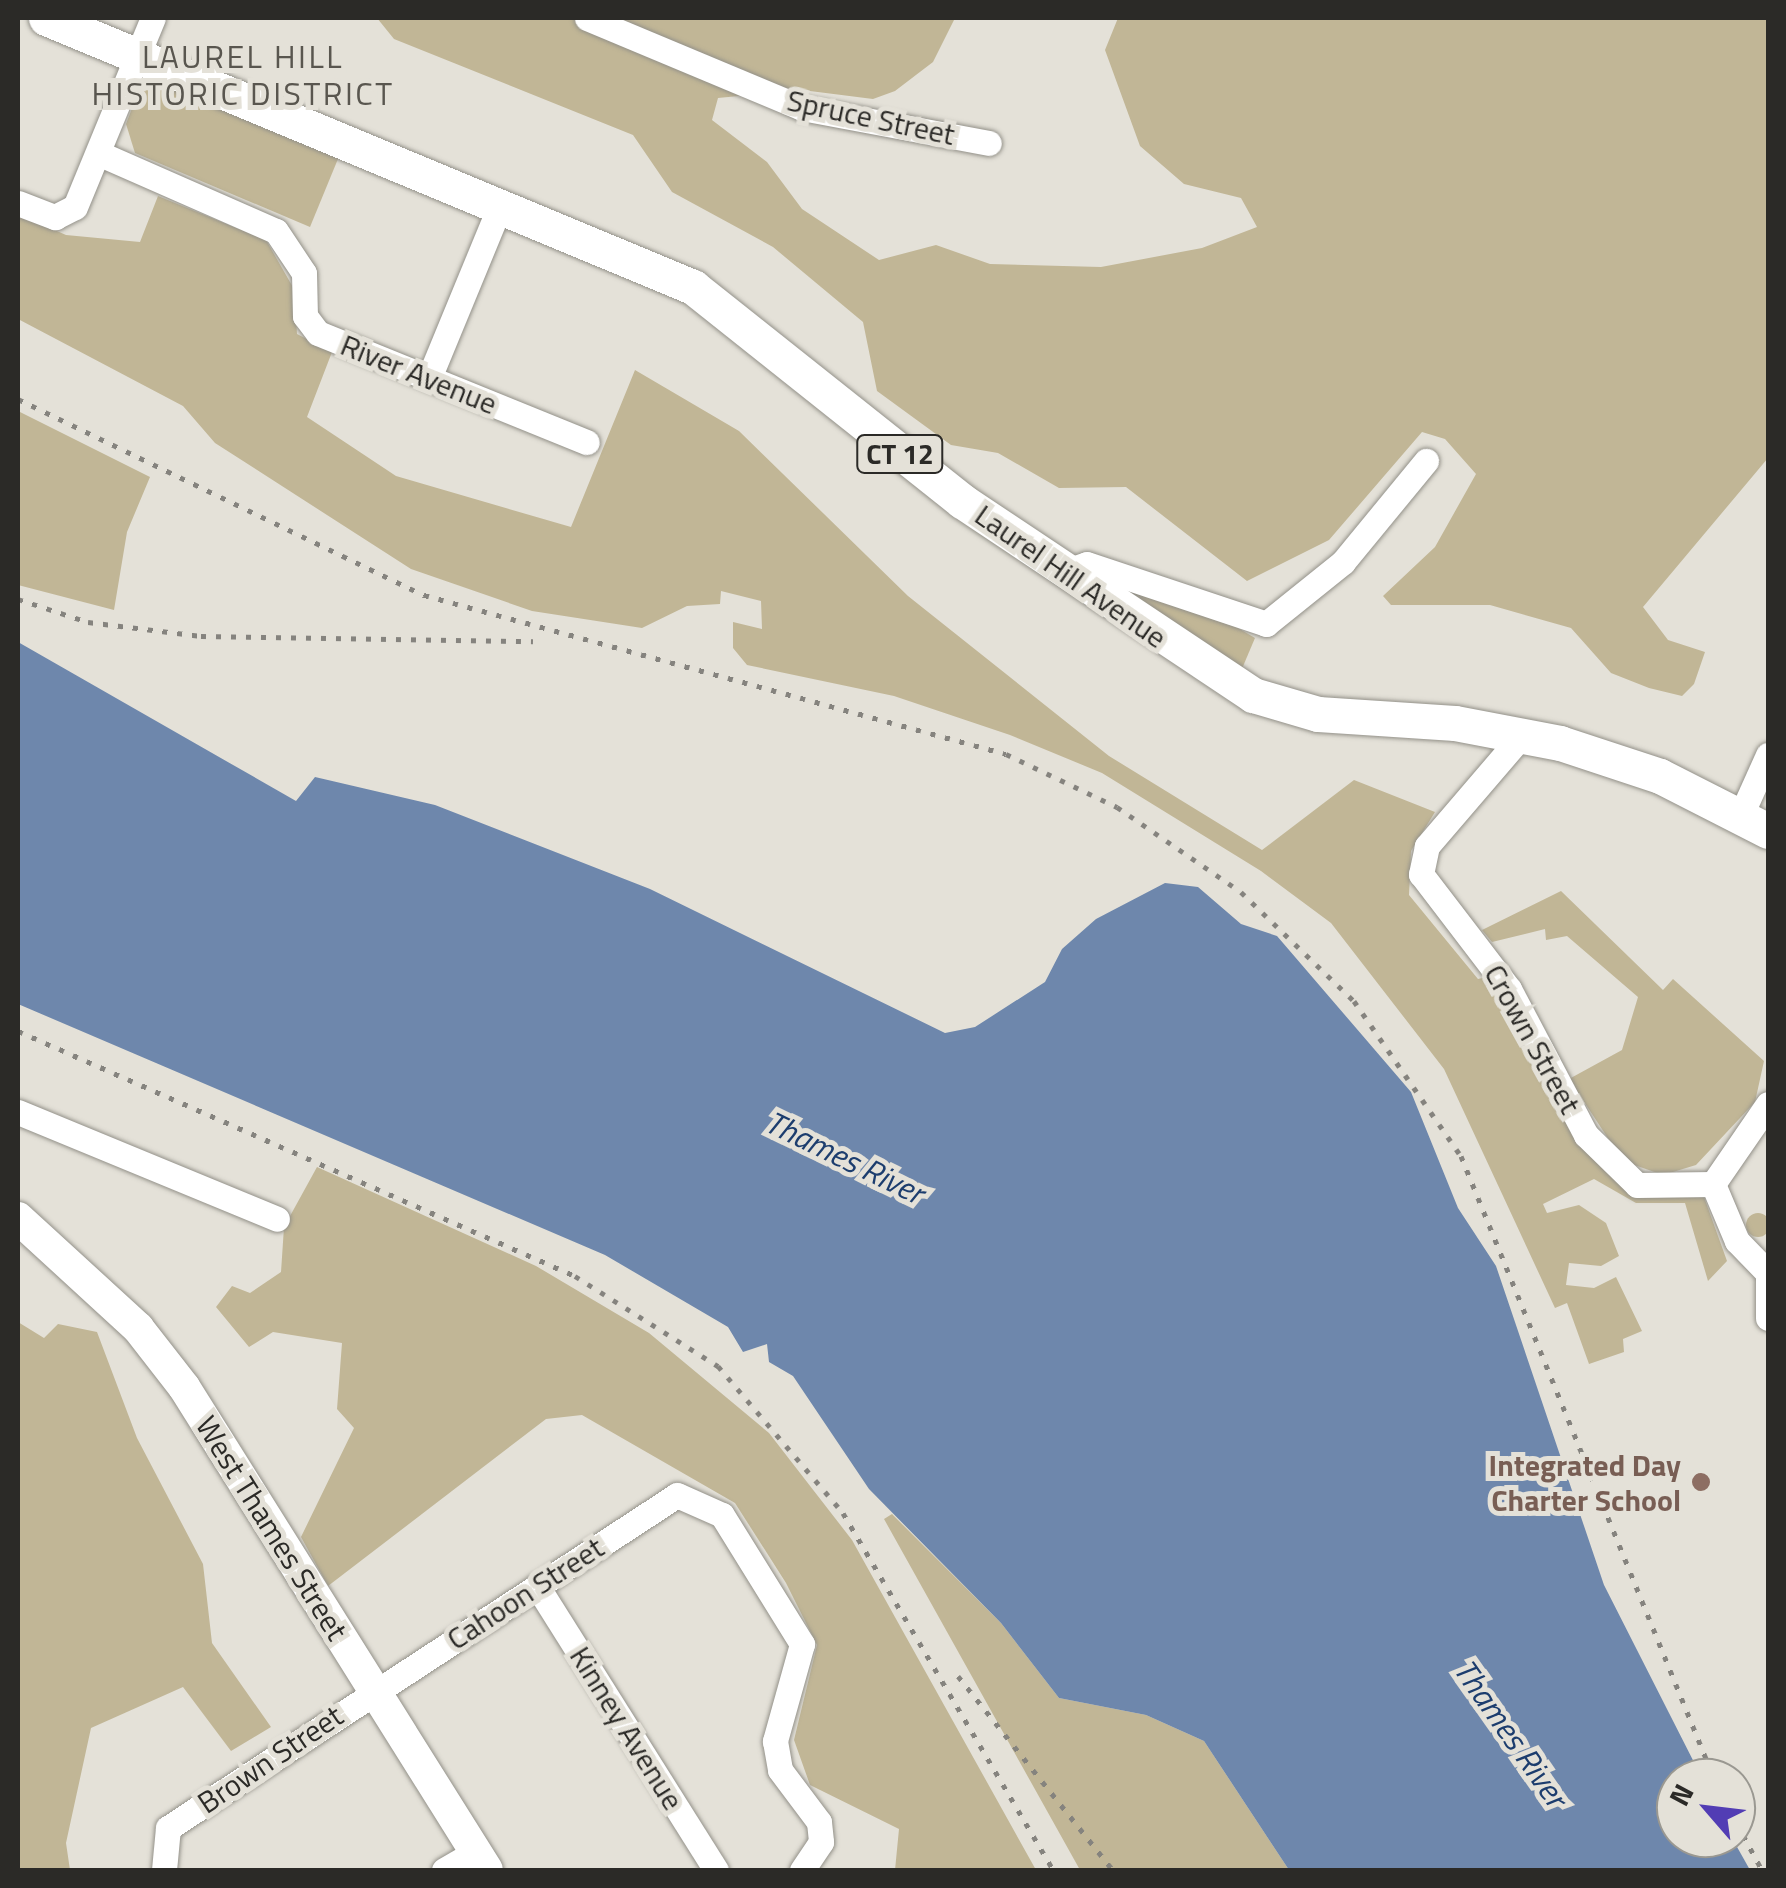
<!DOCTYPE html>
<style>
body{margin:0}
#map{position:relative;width:1786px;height:1888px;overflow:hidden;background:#e4e1d8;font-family:"Titillium Web",sans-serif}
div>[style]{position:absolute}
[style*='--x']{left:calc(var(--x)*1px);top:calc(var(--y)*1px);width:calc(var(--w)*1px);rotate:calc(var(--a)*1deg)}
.green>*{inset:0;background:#c1b696}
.round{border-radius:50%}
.water>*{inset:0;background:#6e87ac}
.roads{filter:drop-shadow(0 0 2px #939189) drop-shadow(0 0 2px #939189)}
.minor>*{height:25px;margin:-12.5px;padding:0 12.5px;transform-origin:12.5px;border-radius:12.5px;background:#fff}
.major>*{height:32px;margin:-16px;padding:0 16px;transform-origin:16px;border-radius:16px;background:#fff}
.highway>*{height:35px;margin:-17.5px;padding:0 17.5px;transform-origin:17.5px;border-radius:17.5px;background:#fff}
.rail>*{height:5px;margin-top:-2.5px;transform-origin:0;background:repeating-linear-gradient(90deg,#85837e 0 5px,transparent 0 15px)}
.dots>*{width:28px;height:28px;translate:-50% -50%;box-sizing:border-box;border:5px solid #e4e1d8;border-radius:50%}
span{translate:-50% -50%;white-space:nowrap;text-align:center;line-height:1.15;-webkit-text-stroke:10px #e4e1d8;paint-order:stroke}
.shield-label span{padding:2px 8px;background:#e4e1d8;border:2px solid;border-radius:8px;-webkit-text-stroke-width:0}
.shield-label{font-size:28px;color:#2b2a27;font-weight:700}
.street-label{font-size:30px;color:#2b2a27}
.education-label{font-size:30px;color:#785e54;font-weight:700}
.right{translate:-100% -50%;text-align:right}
.neighbourhood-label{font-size:32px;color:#59564f;letter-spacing:2.5px}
.water-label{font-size:32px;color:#1c3d6e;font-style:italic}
.frame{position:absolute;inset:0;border:20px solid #2b2a27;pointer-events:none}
.north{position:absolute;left:1656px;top:1758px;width:100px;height:100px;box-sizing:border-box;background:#e4e1d8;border:2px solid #9a9891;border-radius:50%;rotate:298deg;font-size:28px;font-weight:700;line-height:40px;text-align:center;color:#2b2a27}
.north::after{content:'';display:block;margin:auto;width:35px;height:45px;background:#523db4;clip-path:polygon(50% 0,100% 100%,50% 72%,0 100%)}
</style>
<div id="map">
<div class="green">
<i style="clip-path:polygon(377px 18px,955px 18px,933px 62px,895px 91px,873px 99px,802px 90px,718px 98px,712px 120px,767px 162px,802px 209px,879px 260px,936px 245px,990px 264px,1101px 267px,1202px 248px,1257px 227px,1241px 198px,1184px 184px,1140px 146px,1105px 50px,1118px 18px,1768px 18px,1768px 458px,1643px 607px,1668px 640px,1705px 652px,1694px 684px,1682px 696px,1649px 688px,1611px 673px,1571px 628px,1490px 605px,1391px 605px,1383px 596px,1435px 547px,1476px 474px,1445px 439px,1422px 432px,1329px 540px,1247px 581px,1126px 487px,1059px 488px,998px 453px,951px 445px,877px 391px,863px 322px,773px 247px,672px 192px,633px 135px,394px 39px)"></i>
<i style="clip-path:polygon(145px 74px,340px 154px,310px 227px,135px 153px,126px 124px)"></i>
<i style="clip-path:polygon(158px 196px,266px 240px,294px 289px,297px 334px,332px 352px,307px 417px,396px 476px,571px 527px,635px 370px,739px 431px,908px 596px,1109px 756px,1262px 850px,1354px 780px,1435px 812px,1411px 851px,1409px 895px,1478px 979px,1490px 976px,1599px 1164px,1704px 1197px,1727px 1261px,1708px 1281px,1685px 1203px,1636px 1203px,1594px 1179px,1543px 1204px,1547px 1213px,1579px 1205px,1606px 1223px,1619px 1256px,1601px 1266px,1569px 1263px,1566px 1285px,1594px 1288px,1616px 1277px,1642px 1331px,1623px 1339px,1624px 1352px,1589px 1364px,1567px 1303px,1555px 1308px,1444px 1069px,1331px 923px,1261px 871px,1102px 773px,1010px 735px,894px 696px,747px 665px,733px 648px,733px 622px,762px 629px,761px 601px,721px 591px,720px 604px,687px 606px,642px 628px,532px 611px,411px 569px,215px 443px,183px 406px,18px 319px,18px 214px,66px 235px,140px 242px)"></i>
<i style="clip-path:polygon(18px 411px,150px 477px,127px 532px,114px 610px,18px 585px)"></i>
<i style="clip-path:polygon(1102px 582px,1211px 612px,1255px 638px,1241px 671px)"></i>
<i style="clip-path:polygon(1561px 891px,1663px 990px,1673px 979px,1764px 1061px,1755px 1102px,1696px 1165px,1663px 1175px,1623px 1161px,1569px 1079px,1622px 1050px,1638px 997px,1567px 936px,1546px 940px,1545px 929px,1492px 942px,1482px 930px)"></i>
<i style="clip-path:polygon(317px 1167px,536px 1266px,649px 1333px,769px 1433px,852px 1540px,1036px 1870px,895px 1870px,899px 1829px,810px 1785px,794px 1740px,817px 1645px,786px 1583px,735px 1503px,582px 1415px,546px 1419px,328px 1586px,301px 1537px,354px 1428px,337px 1409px,342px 1343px,273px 1332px,249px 1347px,216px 1307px,232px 1286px,250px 1293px,281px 1272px,284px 1227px)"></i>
<i class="round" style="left:1746px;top:1213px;width:24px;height:24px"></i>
<i style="clip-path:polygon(18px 1322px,44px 1338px,58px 1324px,97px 1332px,137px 1438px,203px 1564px,212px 1643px,271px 1727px,231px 1751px,183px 1687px,91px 1728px,66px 1843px,70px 1870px,18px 1870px)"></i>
<i style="clip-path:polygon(892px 1514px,1001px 1623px,1059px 1698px,1146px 1715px,1204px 1741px,1289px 1870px,1080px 1870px,884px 1519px)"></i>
</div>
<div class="water">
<i style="clip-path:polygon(18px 642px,296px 801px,315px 777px,435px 805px,650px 889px,945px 1033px,975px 1027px,1045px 982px,1062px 949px,1096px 919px,1165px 883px,1198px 887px,1241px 924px,1277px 936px,1411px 1092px,1458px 1208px,1496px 1266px,1604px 1585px,1702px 1778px,1676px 1778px,1676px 1838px,1732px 1838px,1750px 1870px,1289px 1870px,1204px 1741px,1146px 1715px,1059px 1698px,1001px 1623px,869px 1489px,793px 1376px,769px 1362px,767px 1344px,743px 1352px,728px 1327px,605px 1255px,18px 1004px)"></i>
</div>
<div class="roads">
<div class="minor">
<i style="--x:587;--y:18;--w:233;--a:22.7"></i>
<i style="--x:802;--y:108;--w:190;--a:10.6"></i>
<i style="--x:98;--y:153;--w:194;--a:23.7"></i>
<i style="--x:276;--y:231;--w:50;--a:56.3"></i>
<i style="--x:304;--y:273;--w:43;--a:88.7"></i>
<i style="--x:305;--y:316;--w:21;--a:53"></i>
<i style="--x:318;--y:333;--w:290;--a:22.1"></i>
<i style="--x:18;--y:203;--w:40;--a:21"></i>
<i style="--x:55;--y:217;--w:22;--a:-27"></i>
<i style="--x:75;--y:207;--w:204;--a:-67.6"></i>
<i style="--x:429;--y:378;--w:186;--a:-67.6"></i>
<i style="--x:1064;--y:572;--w:24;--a:-19"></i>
<i style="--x:1087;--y:564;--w:189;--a:18.5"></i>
<i style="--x:1266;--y:624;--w:99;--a:-38.8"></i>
<i style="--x:1343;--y:562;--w:131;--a:-50.6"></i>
<i style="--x:1523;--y:734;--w:148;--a:130.6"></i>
<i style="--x:1427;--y:846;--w:29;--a:102"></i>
<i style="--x:1421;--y:874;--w:145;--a:52.6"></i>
<i style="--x:1509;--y:989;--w:165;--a:62.2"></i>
<i style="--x:1586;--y:1135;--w:71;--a:44.4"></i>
<i style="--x:1637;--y:1185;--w:76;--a:-0.8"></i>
<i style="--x:1713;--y:1184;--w:97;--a:-55.5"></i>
<i style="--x:1741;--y:815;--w:66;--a:-65.8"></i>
<i style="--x:18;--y:1112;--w:280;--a:22.4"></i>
<i style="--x:1713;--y:1184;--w:62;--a:67.2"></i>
<i style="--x:1737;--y:1241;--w:45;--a:45.9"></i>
<i style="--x:1768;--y:1267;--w:51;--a:90"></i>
<i style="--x:537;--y:1586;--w:336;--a:57.8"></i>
<i style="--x:164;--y:1870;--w:42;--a:-84.6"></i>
<i style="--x:168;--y:1828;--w:608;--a:-33.19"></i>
<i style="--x:677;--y:1495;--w:49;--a:24"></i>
<i style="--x:722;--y:1515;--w:152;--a:58.2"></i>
<i style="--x:802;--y:1644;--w:101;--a:105.6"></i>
<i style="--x:775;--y:1741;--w:29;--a:80"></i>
<i style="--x:780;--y:1770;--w:65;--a:53.1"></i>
<i style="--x:819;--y:1822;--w:20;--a:84"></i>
<i style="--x:821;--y:1842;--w:34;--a:124"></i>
<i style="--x:444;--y:1870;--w:36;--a:-30"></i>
</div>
<div class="major">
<i style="--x:18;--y:1218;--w:163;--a:42.5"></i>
<i style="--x:138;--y:1328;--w:75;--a:52.1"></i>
<i style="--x:184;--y:1387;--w:570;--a:57.9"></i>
</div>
<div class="highway">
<i style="--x:46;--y:18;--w:701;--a:22.58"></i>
<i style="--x:693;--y:287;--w:344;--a:38.5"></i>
<i style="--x:962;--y:501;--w:350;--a:33.7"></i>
<i style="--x:1253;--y:695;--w:68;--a:16.3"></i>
<i style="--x:1318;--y:714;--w:137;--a:3.8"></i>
<i style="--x:1455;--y:723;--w:107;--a:10.8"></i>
<i style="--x:1560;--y:743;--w:105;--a:18.3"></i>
<i style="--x:1660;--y:776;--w:121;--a:27"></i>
</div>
</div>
<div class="rail">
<i style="--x:18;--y:399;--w:451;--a:25.8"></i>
<i style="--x:424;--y:595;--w:603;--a:15.28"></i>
<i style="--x:1006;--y:754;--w:123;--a:25.5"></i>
<i style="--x:1117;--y:807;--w:150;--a:34.4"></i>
<i style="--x:1241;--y:892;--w:157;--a:44"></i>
<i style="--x:1354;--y:1001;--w:188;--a:55.4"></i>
<i style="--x:1461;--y:1156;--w:671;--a:67.87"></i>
<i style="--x:18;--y:599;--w:74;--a:18.2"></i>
<i style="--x:88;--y:622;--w:114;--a:7.1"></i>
<i style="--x:201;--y:636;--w:332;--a:0.9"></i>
<i style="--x:18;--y:1031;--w:609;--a:23.74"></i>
<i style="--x:575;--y:1276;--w:169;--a:32.2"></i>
<i style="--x:718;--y:1366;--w:193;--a:49.6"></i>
<i style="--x:843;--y:1513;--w:414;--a:59.5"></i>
<i style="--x:958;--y:1676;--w:248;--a:51.4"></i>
<i style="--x:1736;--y:1822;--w:55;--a:61.6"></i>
</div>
<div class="dots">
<i style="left:1701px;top:1482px;background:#8d6e63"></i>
</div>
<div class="shield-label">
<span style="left:900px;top:454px">CT 12</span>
</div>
<div class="street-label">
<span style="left:871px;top:117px;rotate:12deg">Spruce Street</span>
<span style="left:419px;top:374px;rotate:22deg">River Avenue</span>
<span style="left:1071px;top:576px;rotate:35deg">Laurel Hill Avenue</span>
<span style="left:1533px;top:1039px;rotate:61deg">Crown Street</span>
<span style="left:272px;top:1528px;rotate:58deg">West Thames Street</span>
<span style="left:525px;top:1593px;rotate:-33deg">Cahoon Street</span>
<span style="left:627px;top:1728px;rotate:58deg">Kinney Avenue</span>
<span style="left:270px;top:1759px;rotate:-34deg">Brown Street</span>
</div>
<div class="education-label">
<span class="right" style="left:1681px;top:1482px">Integrated Day<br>Charter School</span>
</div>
<div class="neighbourhood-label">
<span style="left:243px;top:75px">LAUREL HILL<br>HISTORIC DISTRICT</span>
</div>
<div class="water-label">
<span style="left:845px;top:1157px;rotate:26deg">Thames River</span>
<span style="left:1511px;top:1733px;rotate:55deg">Thames River</span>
</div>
<div class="frame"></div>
<div class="north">N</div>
</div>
